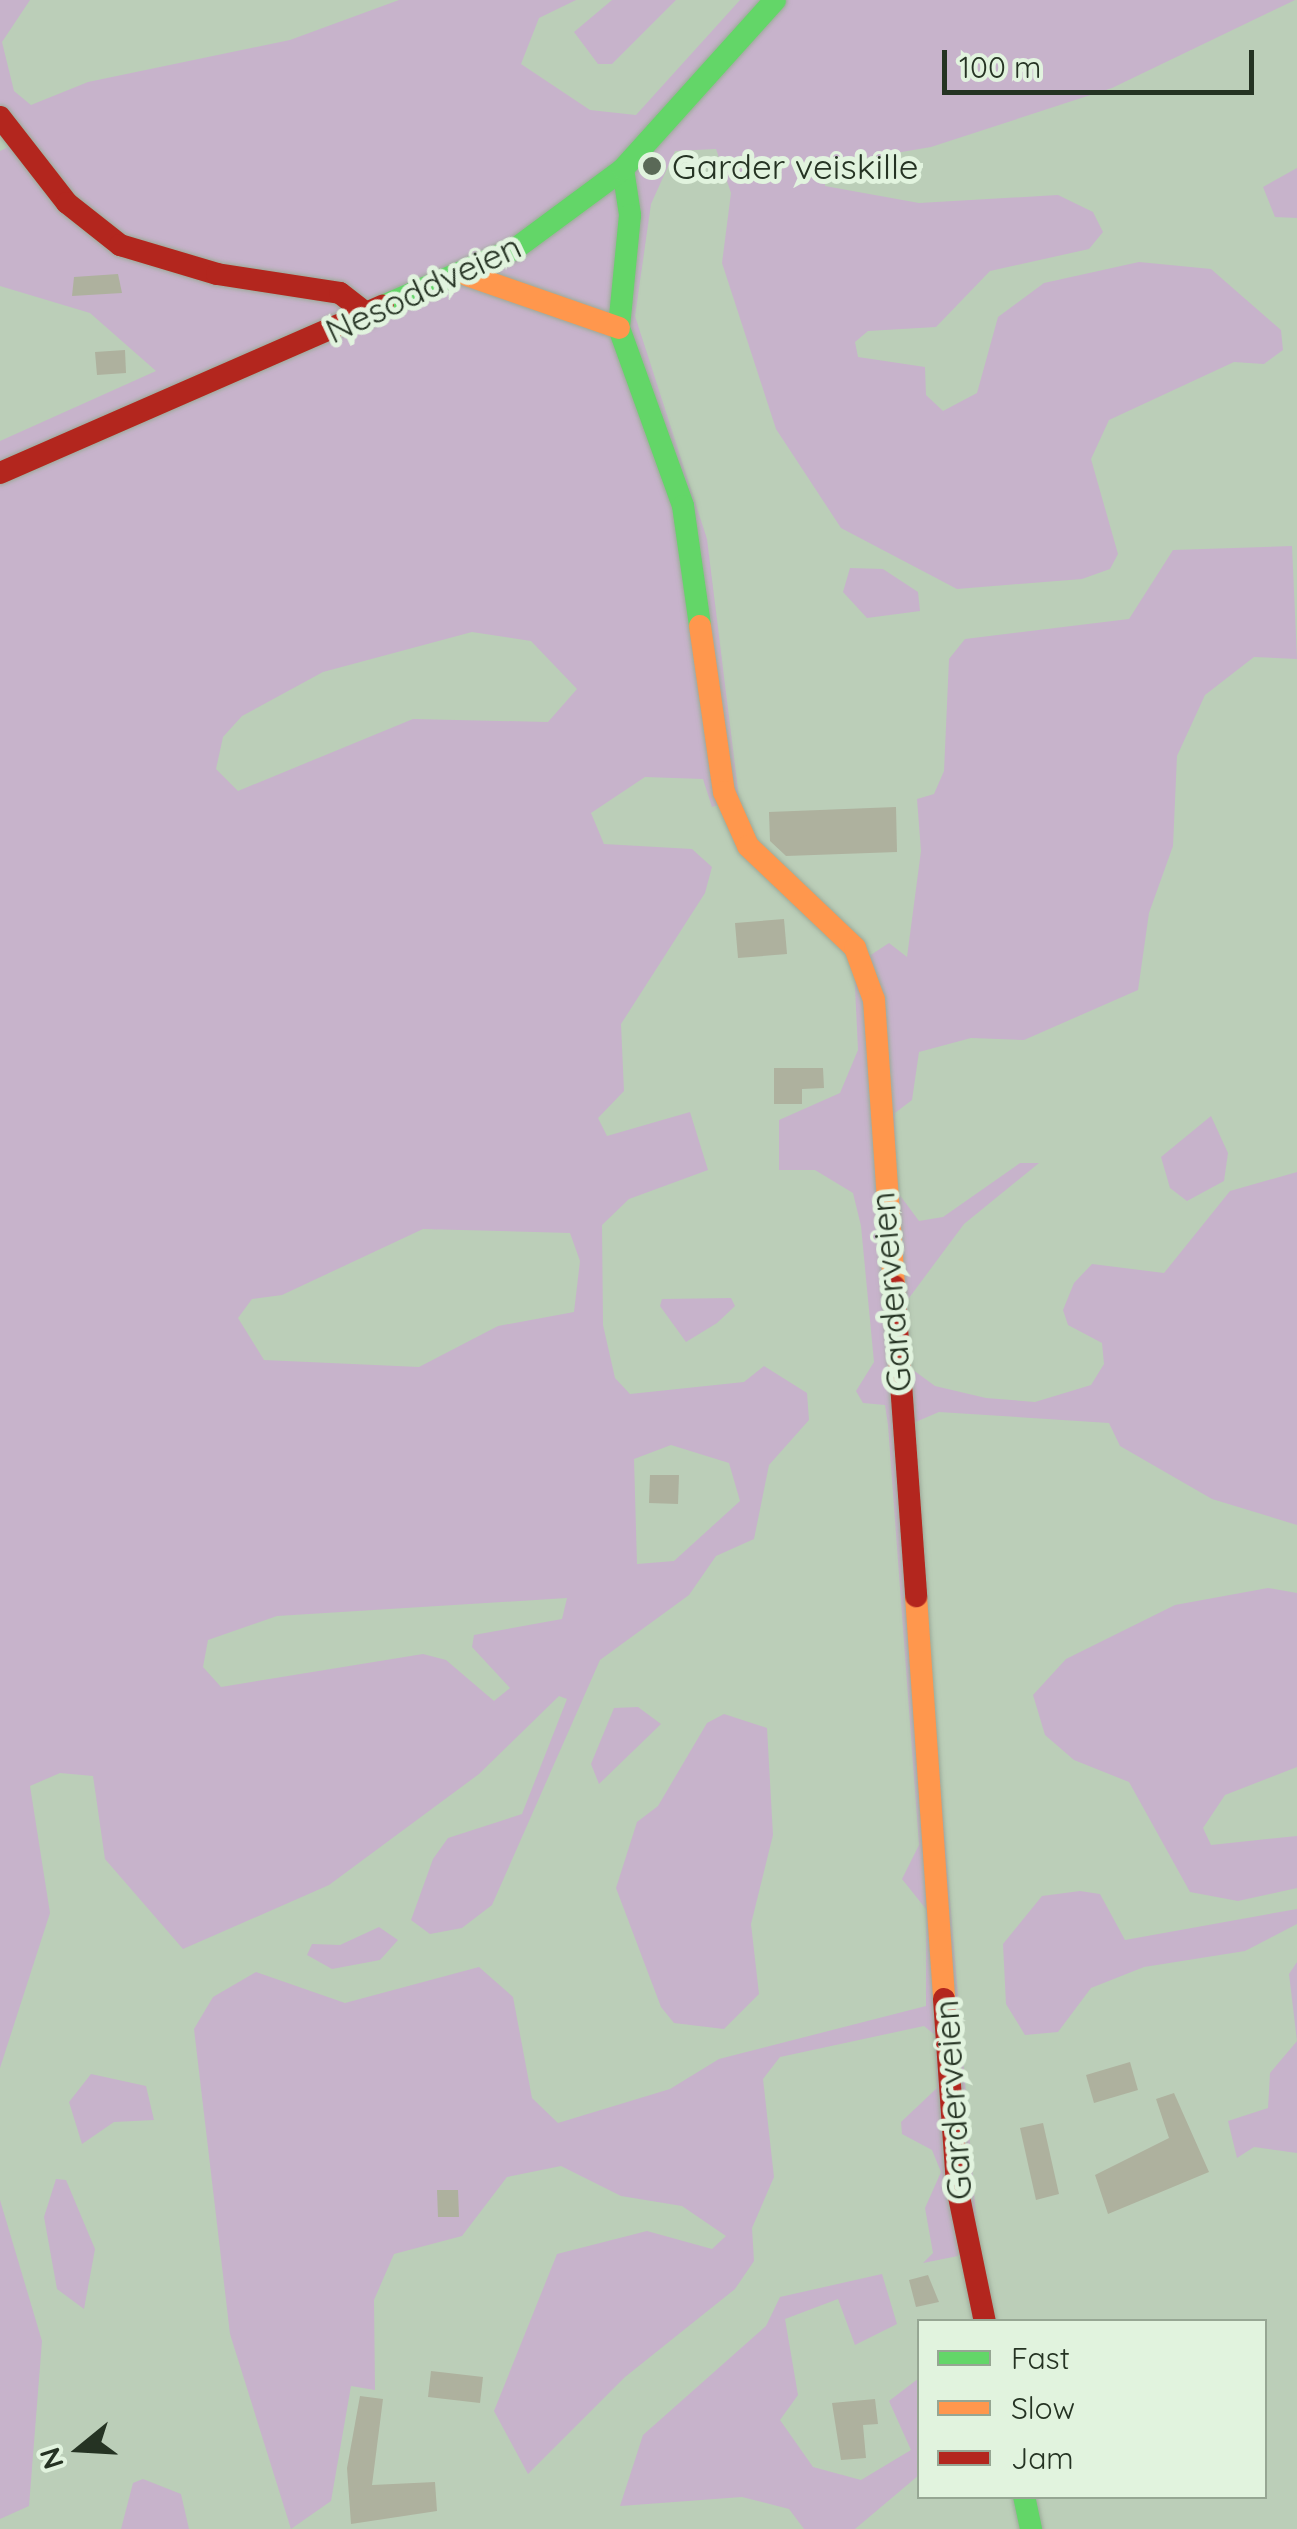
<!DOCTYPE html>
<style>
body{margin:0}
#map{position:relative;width:1297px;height:2529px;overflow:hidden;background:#bbceb8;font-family:Quicksand,sans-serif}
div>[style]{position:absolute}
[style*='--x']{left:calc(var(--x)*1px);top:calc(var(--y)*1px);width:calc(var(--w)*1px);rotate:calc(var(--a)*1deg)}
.green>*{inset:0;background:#c7b3cb}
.building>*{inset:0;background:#aeb19e}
.roads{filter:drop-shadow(0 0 2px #9caa99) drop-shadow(0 0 2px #9caa99)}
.fast>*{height:22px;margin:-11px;padding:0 11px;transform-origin:11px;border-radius:11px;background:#63d668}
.slow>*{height:22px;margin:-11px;padding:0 11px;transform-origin:11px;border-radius:11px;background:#ff974d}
.jam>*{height:22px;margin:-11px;padding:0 11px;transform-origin:11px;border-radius:11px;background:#b3261e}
.dots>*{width:28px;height:28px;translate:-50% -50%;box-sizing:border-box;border:5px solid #e1f3de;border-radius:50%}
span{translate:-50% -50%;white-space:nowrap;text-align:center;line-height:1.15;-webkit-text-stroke:10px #e1f3de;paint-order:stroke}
.poi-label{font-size:35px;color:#253323}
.left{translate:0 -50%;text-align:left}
.street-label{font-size:35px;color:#253323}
.legend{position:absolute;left:917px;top:2319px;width:350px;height:180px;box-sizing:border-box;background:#e1f3de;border:2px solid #96a693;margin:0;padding:12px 18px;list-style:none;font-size:30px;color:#253323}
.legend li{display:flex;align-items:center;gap:20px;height:50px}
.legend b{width:50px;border:2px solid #96a693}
.north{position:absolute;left:30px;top:2399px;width:100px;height:100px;-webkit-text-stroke:8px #e1f3de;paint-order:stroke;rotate:252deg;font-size:28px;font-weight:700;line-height:40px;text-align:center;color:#253323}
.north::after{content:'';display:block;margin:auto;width:35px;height:45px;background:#253323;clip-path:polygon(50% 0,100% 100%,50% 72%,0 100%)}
.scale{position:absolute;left:942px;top:50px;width:312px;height:45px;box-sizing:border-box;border:5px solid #253323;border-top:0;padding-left:12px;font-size:30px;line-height:35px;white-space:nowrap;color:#253323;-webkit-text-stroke:8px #e1f3de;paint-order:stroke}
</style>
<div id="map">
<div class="green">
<i style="clip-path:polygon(evenodd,0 0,30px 0,2px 42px,14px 91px,31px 105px,88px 82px,290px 40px,399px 0,576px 0,539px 18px,521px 64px,590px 110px,636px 115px,740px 0,1295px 0,1112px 88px,931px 147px,825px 165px,825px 186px,919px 203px,1058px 195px,1093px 212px,1103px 232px,1089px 249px,990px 271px,936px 327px,868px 331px,855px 342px,858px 357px,925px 367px,926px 395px,943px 411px,977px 393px,998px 317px,1044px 283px,1139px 262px,1211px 269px,1281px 330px,1283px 350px,1264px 364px,1234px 362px,1109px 420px,1091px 459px,1118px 554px,1110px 569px,1082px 579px,957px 589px,841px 528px,776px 429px,722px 263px,731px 193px,716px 149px,675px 151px,651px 204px,635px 316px,707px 539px,739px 798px,712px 807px,703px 779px,645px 777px,591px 813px,604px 844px,692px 849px,712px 867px,705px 893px,621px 1024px,624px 1091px,598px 1118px,607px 1136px,690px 1112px,708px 1170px,629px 1199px,602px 1225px,603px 1325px,615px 1378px,630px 1394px,744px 1382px,764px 1366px,807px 1393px,809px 1420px,769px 1465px,754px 1539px,716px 1556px,689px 1595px,600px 1660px,492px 1905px,462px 1928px,430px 1934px,411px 1920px,433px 1859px,448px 1838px,522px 1814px,567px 1699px,559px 1696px,479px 1774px,329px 1885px,183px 1949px,105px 1859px,93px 1776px,60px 1773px,30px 1786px,50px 1913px,0 2068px,0 441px,156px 371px,90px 313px,0 286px,0 151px,8px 147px,0 125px,0 0,472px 632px,531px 641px,577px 689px,548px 722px,413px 719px,238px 791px,216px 769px,223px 737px,242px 716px,323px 672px,472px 632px,0 0,423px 1229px,570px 1233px,580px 1261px,574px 1312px,498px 1326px,419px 1367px,264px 1360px,238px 1318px,252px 1299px,282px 1295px,423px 1229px,0 0,671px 1445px,729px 1463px,740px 1501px,674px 1561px,637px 1564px,634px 1459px,671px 1445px,0 0,567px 1598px,562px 1619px,474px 1635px,472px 1647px,510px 1688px,494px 1701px,446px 1660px,423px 1654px,221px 1687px,203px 1667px,208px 1640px,277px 1616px,567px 1598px)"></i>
<i style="clip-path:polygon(612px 0,676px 0,612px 64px,598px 64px,574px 32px)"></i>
<i style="clip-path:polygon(1297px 168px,1297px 218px,1275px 217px,1263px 187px)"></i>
<i style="clip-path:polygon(1292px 546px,1297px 659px,1254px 657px,1205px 695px,1177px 756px,1173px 846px,1149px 913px,1138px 990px,1024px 1040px,971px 1038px,919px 1052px,912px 1100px,895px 1113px,896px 1190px,919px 1221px,943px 1217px,1020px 1163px,1039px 1163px,964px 1224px,906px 1302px,909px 1367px,935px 1386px,986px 1398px,1035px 1402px,1091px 1385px,1104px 1364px,1102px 1343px,1068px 1325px,1063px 1310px,1074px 1283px,1092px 1264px,1164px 1273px,1230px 1191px,1297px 1172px,1297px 1525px,1212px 1499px,1120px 1446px,1109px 1423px,939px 1412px,911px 1424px,976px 2216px,958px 2256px,923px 2263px,933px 2253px,925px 2208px,941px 2172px,932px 2150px,902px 2134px,901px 2122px,937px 2088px,935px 2035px,924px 2026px,780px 2057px,763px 2079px,774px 2177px,752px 2228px,754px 2261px,735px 2289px,625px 2377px,528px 2474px,494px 2411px,557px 2254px,647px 2231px,712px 2249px,726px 2236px,682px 2206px,621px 2196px,561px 2166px,507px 2177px,462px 2236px,394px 2254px,374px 2300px,375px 2390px,351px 2386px,331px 2501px,291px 2529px,230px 2334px,194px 2029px,213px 1997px,256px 1972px,345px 2003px,479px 1967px,513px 1997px,532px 2098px,558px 2123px,670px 2089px,719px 2059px,926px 2006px,926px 1909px,902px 1879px,919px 1845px,888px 1425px,885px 1405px,863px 1403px,856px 1391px,874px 1362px,861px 1226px,853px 1193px,815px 1170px,779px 1170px,779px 1120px,840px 1093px,858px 1050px,854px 966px,889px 943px,907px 957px,921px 851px,917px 799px,934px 794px,944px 771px,949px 659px,965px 639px,1129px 619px,1173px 550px)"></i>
<i style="clip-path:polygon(850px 568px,883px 569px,918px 592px,920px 611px,867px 618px,843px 592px)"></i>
<i style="clip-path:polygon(1211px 1116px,1228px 1153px,1224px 1181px,1187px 1201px,1170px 1188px,1161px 1157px)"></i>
<i style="clip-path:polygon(731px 1298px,735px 1306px,717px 1323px,686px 1342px,660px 1306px,662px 1299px)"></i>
<i style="clip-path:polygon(1268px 1588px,1297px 1593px,1297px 1767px,1225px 1795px,1203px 1828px,1211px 1845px,1297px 1836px,1297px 1888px,1238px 1901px,1190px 1892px,1129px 1782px,1074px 1760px,1045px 1735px,1033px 1695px,1066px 1659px,1175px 1605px)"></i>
<i style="clip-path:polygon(638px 1707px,661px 1724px,599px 1784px,591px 1764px,614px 1708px)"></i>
<i style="clip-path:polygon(724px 1714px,767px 1728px,773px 1835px,751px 1924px,759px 1994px,724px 2029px,674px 2023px,661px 2007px,616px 1888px,637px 1822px,658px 1806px,707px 1723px)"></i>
<i style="clip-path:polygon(1080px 1891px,1100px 1894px,1125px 1940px,1297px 1909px,1297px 1924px,1245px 1951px,1144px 1967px,1091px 1988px,1058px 2032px,1025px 2035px,1006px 2004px,1003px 1944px,1042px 1896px)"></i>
<i style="clip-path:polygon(379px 1927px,398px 1940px,380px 1960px,332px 1969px,307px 1955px,312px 1944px,340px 1945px)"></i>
<i style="clip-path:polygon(1297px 1962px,1297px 2153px,1254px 2147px,1237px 2158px,1228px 2121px,1268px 2108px,1270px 2073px,1297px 2041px,1289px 1974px)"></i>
<i style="clip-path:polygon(91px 2074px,146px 2086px,154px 2120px,114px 2122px,82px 2144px,69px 2102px)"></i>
<i style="clip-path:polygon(56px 2179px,66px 2180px,95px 2249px,84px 2309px,57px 2289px,44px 2217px)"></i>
<i style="clip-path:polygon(0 2200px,42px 2341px,29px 2506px,0 2519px)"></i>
<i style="clip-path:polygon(882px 2274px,897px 2324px,855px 2345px,838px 2299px,785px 2319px,798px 2395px,780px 2420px,813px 2467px,861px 2480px,911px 2450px,889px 2401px,919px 2378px,919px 2475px,855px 2529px,804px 2529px,789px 2509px,742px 2497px,620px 2506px,643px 2435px,766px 2326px,780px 2297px)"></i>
<i style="clip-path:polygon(143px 2479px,181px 2494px,189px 2529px,121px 2529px,133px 2483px)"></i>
</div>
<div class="building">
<i style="clip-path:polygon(118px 274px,122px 293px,72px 296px,74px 277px)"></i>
<i style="clip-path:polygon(125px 350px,126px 373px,97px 375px,95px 352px)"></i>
<i style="clip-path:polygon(896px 807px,897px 852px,786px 856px,770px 841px,769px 812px)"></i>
<i style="clip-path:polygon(784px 919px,787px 954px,738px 958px,735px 923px)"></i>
<i style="clip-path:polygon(774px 1068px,823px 1068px,824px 1088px,802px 1089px,802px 1104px,774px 1104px)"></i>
<i style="clip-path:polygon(650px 1475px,679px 1475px,678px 1504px,649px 1503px)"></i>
<i style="clip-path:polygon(1130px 2062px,1138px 2090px,1094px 2103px,1086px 2075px)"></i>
<i style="clip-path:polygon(1174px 2093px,1209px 2172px,1108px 2214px,1095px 2175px,1169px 2138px,1156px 2099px)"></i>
<i style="clip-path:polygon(1043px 2123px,1059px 2194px,1036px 2200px,1020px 2128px)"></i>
<i style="clip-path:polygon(437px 2190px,458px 2190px,459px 2217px,438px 2217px)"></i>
<i style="clip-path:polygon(928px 2275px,939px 2302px,916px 2307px,909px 2280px)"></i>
<i style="clip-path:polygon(431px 2371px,483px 2377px,480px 2403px,428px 2397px)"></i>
<i style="clip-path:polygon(360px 2396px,383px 2399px,372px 2485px,435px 2482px,437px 2511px,351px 2524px,347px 2468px)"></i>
<i style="clip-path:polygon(875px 2399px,878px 2424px,863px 2425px,866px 2458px,841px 2460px,832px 2403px)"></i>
</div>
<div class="roads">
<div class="fast">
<i style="--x:623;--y:169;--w:47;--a:81.3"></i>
<i style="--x:630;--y:215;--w:114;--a:95.6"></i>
<i style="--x:619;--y:328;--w:189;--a:70.2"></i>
<i style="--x:683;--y:506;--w:121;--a:81.9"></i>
<i style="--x:383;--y:306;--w:144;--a:-23.4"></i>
<i style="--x:515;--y:249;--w:134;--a:-36.5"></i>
<i style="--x:623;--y:169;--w:227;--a:-48"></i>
<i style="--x:1024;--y:2496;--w:34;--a:78"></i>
</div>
<div class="slow">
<i style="--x:467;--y:275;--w:161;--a:19.2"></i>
<i style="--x:700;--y:626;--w:168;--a:81.8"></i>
<i style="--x:724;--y:792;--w:59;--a:66"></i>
<i style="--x:748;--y:846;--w:148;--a:43.6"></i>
<i style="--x:855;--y:948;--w:55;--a:69.9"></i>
<i style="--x:874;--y:1000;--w:287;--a:86"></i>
<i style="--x:916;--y:1596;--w:404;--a:86"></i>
</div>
<div class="jam">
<i style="--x:0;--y:117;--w:109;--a:52.1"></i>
<i style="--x:67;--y:203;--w:68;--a:38.4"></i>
<i style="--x:120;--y:245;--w:101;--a:16.6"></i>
<i style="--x:217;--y:274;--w:124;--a:8.8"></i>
<i style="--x:340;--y:293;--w:37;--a:38"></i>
<i style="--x:0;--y:473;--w:418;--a:-23.6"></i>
<i style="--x:894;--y:1286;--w:311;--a:85.9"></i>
<i style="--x:944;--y:1999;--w:188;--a:86"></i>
<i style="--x:957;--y:2187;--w:138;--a:78.3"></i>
</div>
</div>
<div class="dots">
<i style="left:652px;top:166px;background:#5a6957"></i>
</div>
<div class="poi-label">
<span class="left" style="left:672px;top:166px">Garder veiskille</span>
</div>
<div class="street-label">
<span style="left:423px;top:288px;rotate:-25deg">Nesoddveien</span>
<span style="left:890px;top:1292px;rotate:-95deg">Garderveien</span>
<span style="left:952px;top:2100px;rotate:-94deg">Garderveien</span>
</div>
<ul class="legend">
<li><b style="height:12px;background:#63d668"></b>Fast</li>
<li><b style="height:12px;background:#ff974d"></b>Slow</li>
<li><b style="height:12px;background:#b3261e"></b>Jam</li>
</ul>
<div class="north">N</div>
<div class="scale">100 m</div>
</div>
